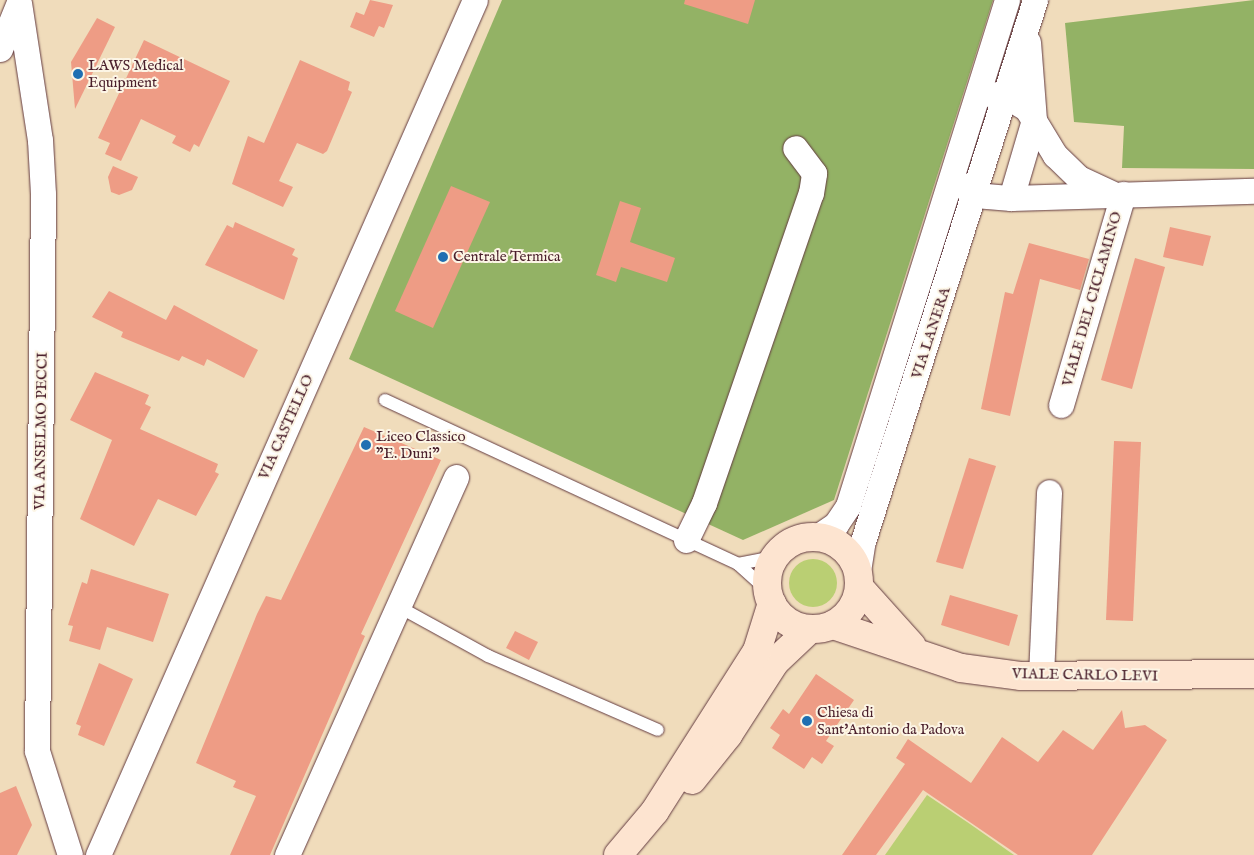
<!DOCTYPE html>
<style>
body{margin:0}
#map{position:relative;width:1254px;height:855px;overflow:hidden;background:#f0dcbb;font-family:"IM FELL English",serif}
div>[style]{position:absolute}
[style*='--x']{left:calc(var(--x)*1px);top:calc(var(--y)*1px);width:calc(var(--w)*1px);rotate:calc(var(--a)*1deg)}
.green>*{inset:0;background:#bacf73}
.round{border-radius:50%}
.forest>*{inset:0;background:#93b265}
.building>*{inset:0;background:#ee9c85}
.roads{filter:drop-shadow(0 0 1px #633b41) drop-shadow(0 0 1px #633b41)}
.lane>*{height:12px;margin:-6px;padding:0 6px;transform-origin:6px;border-radius:6px;background:#fff}
.street>*{height:25px;margin:-12.5px;padding:0 12.5px;transform-origin:12.5px;border-radius:12.5px;background:#fff}
.secondary>*{height:28px;margin:-14px;padding:0 14px;transform-origin:14px;border-radius:14px;background:#fde4d0}
.secondary>.ring{margin:-14px;padding:0;box-sizing:content-box;background:none;border:28px solid #fde4d0;border-radius:50%}
.dots>*{width:14px;height:14px;translate:-50% -50%;box-sizing:border-box;border:2px solid #fcf5e5;border-radius:50%}
span{translate:-50% -50%;white-space:nowrap;text-align:center;line-height:1.15;-webkit-text-stroke:4px #fcf5e5;paint-order:stroke}
.poi-label{font-size:15px;color:#4a1f2b}
.left{translate:0 -50%;text-align:left}
.street-label{font-size:15px;color:#4a1f2b}
</style>
<div id="map">
<div class="green">
<i class="round" style="left:789px;top:559px;width:48px;height:48px"></i>
<i style="clip-path:polygon(927px 795px,970px 824px,1014px 855px,885px 855px)"></i>
</div>
<div class="forest">
<i style="clip-path:polygon(502px 0,993px 0,834px 500px,743px 540px,349px 359px)"></i>
<i style="clip-path:polygon(1254px 0,1254px 169px,1122px 168px,1124px 126px,1074px 122px,1065px 23px)"></i>
</div>
<div class="building">
<i style="clip-path:polygon(370px 0,393px 5px,384px 28px,379px 26px,374px 37px,350px 27px,356px 12px,364px 15px)"></i>
<i style="clip-path:polygon(685px 0,755px 0,748px 24px,684px 4px)"></i>
<i style="clip-path:polygon(97px 18px,115px 27px,75px 109px,71px 62px)"></i>
<i style="clip-path:polygon(144px 40px,230px 81px,199px 147px,194px 144px,190px 152px,172px 143px,176px 136px,141px 119px,121px 161px,105px 154px,110px 143px,98px 138px)"></i>
<i style="clip-path:polygon(300px 60px,350px 82px,348px 90px,352px 92px,327px 151px,323px 154px,297px 143px,279px 181px,293px 187px,283px 207px,232px 184px,248px 136px,264px 143px)"></i>
<i style="clip-path:polygon(113px 166px,138px 177px,132px 190px,119px 195px,111px 192px,108px 177px)"></i>
<i style="clip-path:polygon(451px 186px,490px 202px,433px 328px,395px 311px)"></i>
<i style="clip-path:polygon(620px 201px,641px 208px,630px 242px,675px 258px,667px 282px,621px 267px,616px 282px,596px 275px)"></i>
<i style="clip-path:polygon(235px 222px,295px 249px,292px 255px,298px 258px,284px 300px,205px 265px,227px 225px,233px 228px)"></i>
<i style="clip-path:polygon(1170px 227px,1211px 236px,1203px 266px,1163px 257px)"></i>
<i style="clip-path:polygon(1029px 243px,1089px 259px,1080px 290px,1040px 279px,1010px 416px,981px 409px,1005px 292px,1013px 294px)"></i>
<i style="clip-path:polygon(1135px 258px,1165px 267px,1132px 389px,1101px 380px)"></i>
<i style="clip-path:polygon(109px 291px,166px 320px,174px 305px,258px 350px,244px 378px,207px 359px,204px 366px,182px 356px,179px 361px,121px 337px,123px 332px,92px 317px)"></i>
<i style="clip-path:polygon(95px 372px,149px 395px,145px 404px,151px 407px,140px 429px,218px 464px,215px 472px,219px 474px,196px 516px,158px 499px,134px 546px,80px 519px,112px 440px,70px 420px)"></i>
<i style="clip-path:polygon(364px 427px,441px 460px,361px 634px,365px 636px,270px 855px,230px 855px,256px 796px,233px 787px,236px 781px,196px 763px,257px 614px,266px 596px,281px 600px)"></i>
<i style="clip-path:polygon(1114px 441px,1141px 442px,1133px 621px,1106px 620px)"></i>
<i style="clip-path:polygon(969px 458px,996px 466px,963px 569px,936px 562px)"></i>
<i style="clip-path:polygon(91px 569px,169px 594px,153px 642px,107px 627px,100px 650px,69px 641px,73px 626px,68px 625px,82px 582px,87px 584px)"></i>
<i style="clip-path:polygon(950px 595px,1018px 615px,1009px 646px,941px 625px)"></i>
<i style="clip-path:polygon(515px 631px,538px 642px,529px 660px,506px 648px)"></i>
<i style="clip-path:polygon(99px 663px,133px 679px,104px 746px,78px 735px,81px 726px,76px 724px)"></i>
<i style="clip-path:polygon(816px 674px,854px 700px,826px 741px,834px 746px,822px 764px,812px 757px,804px 769px,772px 748px,780px 735px,770px 728px,783px 709px,789px 714px)"></i>
<i style="clip-path:polygon(1122px 710px,1125px 728px,1145px 725px,1167px 740px,1092px 855px,1018px 855px,923px 790px,876px 855px,842px 855px,905px 764px,896px 758px,908px 739px,971px 783px,1002px 737px,1038px 762px,1063px 730px,1093px 750px)"></i>
<i style="clip-path:polygon(16px 786px,32px 825px,17px 855px,0 855px,0 793px)"></i>
</div>
<div class="roads">
<div class="lane">
<i style="--x:385;--y:400;--w:389;--a:24.9"></i>
<i style="--x:738;--y:564;--w:40;--a:42"></i>
<i style="--x:738;--y:564;--w:38;--a:-11"></i>
<i style="--x:399;--y:607;--w:102;--a:28.8"></i>
<i style="--x:488;--y:656;--w:185;--a:23.5"></i>
</div>
<div class="street">
<i style="--x:19;--y:3;--w:139;--a:81.3"></i>
<i style="--x:40;--y:140;--w:54;--a:86.8"></i>
<i style="--x:43;--y:194;--w:557;--a:90.62"></i>
<i style="--x:37;--y:751;--w:109;--a:72.4"></i>
<i style="--x:0;--y:49;--w:48;--a:-67.8"></i>
<i style="--x:989;--y:94;--w:15;--a:4"></i>
<i style="--x:1004;--y:95;--w:27;--a:31"></i>
<i style="--x:1027;--y:109;--w:54;--a:58.7"></i>
<i style="--x:1055;--y:155;--w:33;--a:44"></i>
<i style="--x:1079;--y:178;--w:35;--a:25"></i>
<i style="--x:962;--y:185;--w:16;--a:38"></i>
<i style="--x:975;--y:195;--w:36;--a:5"></i>
<i style="--x:1011;--y:198;--w:243;--a:-1.7"></i>
<i style="--x:1011;--y:198;--w:81;--a:-73.6"></i>
<i style="--x:1034;--y:120;--w:78;--a:-94.4"></i>
<i style="--x:1061;--y:405;--w:220;--a:-73.6"></i>
<i style="--x:817;--y:537;--w:23;--a:-34"></i>
<i style="--x:836;--y:524;--w:22;--a:-56"></i>
<i style="--x:848;--y:506;--w:530;--a:-72.56"></i>
<i style="--x:686;--y:540;--w:41;--a:-64.1"></i>
<i style="--x:704;--y:503;--w:328;--a:-71"></i>
<i style="--x:811;--y:193;--w:20;--a:-81"></i>
<i style="--x:814;--y:173;--w:31;--a:-127"></i>
<i style="--x:858;--y:571;--w:30;--a:-81"></i>
<i style="--x:863;--y:541;--w:568;--a:-72.36"></i>
<i style="--x:1041;--y:676;--w:184;--a:-87.5"></i>
<i style="--x:98;--y:855;--w:934;--a:-66.21"></i>
<i style="--x:287;--y:855;--w:414;--a:-65.9"></i>
</div>
<div class="secondary">
<i class="ring" style="left:767px;top:537px;width:64px;height:64px"></i>
<i style="--x:859;--y:587;--w:79;--a:48.1"></i>
<i style="--x:833;--y:625;--w:135;--a:18.6"></i>
<i style="--x:961;--y:668;--w:61;--a:7.6"></i>
<i style="--x:1021;--y:676;--w:233;--a:-0.5"></i>
<i style="--x:692;--y:780;--w:58;--a:-51.3"></i>
<i style="--x:728;--y:735;--w:87;--a:-57.2"></i>
<i style="--x:775;--y:662;--w:48;--a:-43.3"></i>
<i style="--x:618;--y:855;--w:57;--a:-49.9"></i>
<i style="--x:655;--y:811;--w:190;--a:-57.5"></i>
<i style="--x:757;--y:651;--w:50;--a:-72.6"></i>
</div>
</div>
<div class="dots">
<i style="left:78px;top:74px;background:#1f6fb2"></i>
<i style="left:443px;top:257px;background:#1f6fb2"></i>
<i style="left:366px;top:445px;background:#1f6fb2"></i>
<i style="left:807px;top:721px;background:#1f6fb2"></i>
</div>
<div class="poi-label">
<span class="left" style="left:88px;top:74px">LAWS Medical<br>Equipment</span>
<span class="left" style="left:453px;top:257px">Centrale Termica</span>
<span class="left" style="left:376px;top:445px">Liceo Classico<br>"E. Duni"</span>
<span class="left" style="left:817px;top:721px">Chiesa di<br>Sant'Antonio da Padova</span>
</div>
<div class="street-label">
<span style="left:1092px;top:299px;rotate:-74deg">VIALE DEL CICLAMINO</span>
<span style="left:931px;top:333px;rotate:-72deg">VIA LANERA</span>
<span style="left:286px;top:427px;rotate:-66deg">VIA CASTELLO</span>
<span style="left:41px;top:431px;rotate:-89deg">VIA ANSELMO PECCI</span>
<span style="left:1085px;top:675px;rotate:1deg">VIALE CARLO LEVI</span>
</div>
</div>
